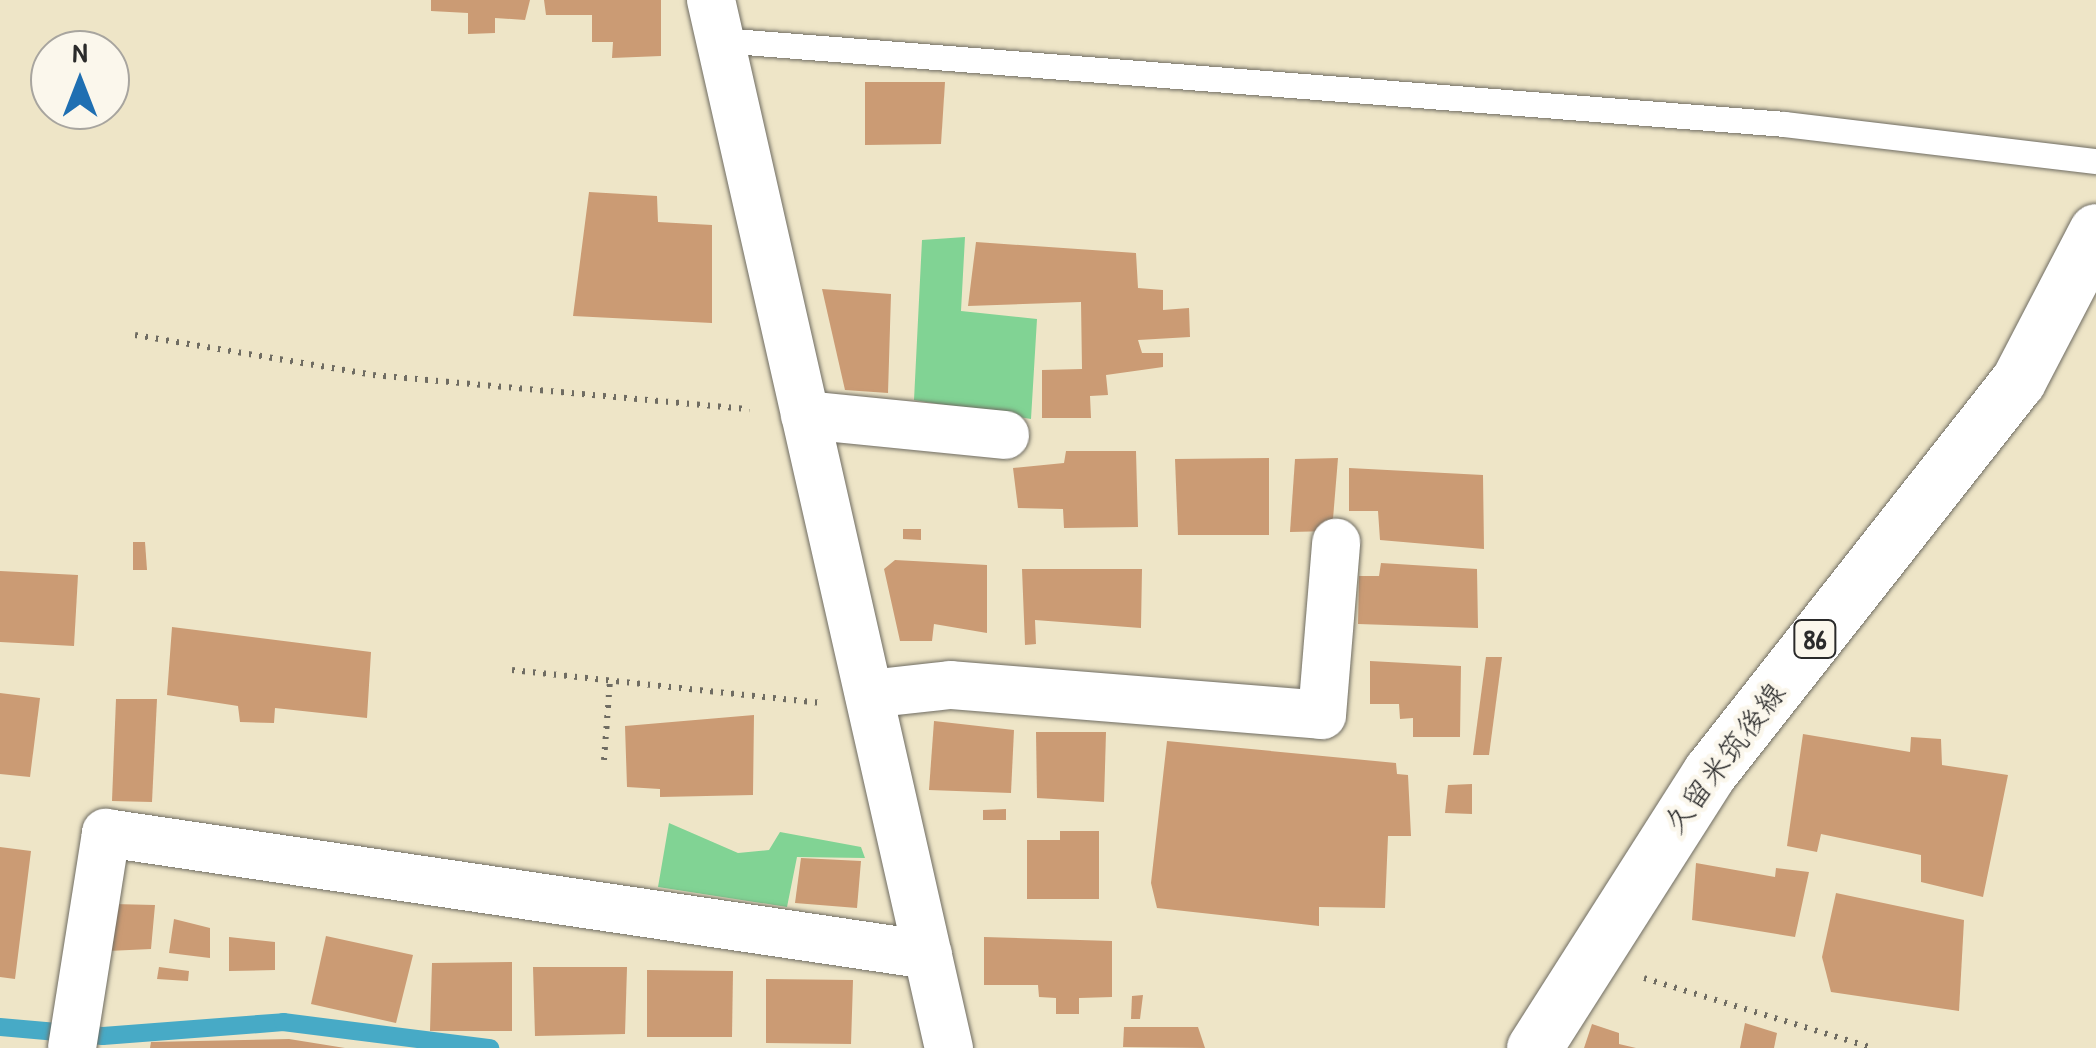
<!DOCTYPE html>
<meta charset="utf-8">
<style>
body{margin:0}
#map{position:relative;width:2096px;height:1048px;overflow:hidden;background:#eee5c7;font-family:"Patrick Hand","Klee One",sans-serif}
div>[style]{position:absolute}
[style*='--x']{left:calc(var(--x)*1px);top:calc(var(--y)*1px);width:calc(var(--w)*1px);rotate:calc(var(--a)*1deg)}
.green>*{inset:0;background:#81d394}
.stream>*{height:18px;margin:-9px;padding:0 9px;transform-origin:9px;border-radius:9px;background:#47aac6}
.building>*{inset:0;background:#cb9b74}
.path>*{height:6px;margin-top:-3px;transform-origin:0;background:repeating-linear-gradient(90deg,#6f6c62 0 2.5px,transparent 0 10.5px)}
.roads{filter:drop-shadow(0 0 2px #6f6c62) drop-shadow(0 0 2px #6f6c62)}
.lane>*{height:25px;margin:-12.5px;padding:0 12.5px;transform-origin:12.5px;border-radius:12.5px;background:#fff}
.street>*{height:48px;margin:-24px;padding:0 24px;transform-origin:24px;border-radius:24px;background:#fff}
.primary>*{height:55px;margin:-27.5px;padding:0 27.5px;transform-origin:27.5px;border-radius:27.5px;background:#fff}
span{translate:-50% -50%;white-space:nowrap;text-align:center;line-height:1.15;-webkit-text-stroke:9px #fbf7ec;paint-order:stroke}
.shield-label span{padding:2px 8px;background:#fbf7ec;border:2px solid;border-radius:8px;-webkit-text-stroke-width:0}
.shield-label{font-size:28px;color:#2b2b2b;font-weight:700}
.street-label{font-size:30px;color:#2b2b2b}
.north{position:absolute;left:30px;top:30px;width:100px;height:100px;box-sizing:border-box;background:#fbf7ec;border:2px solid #a8a59f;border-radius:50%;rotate:0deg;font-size:28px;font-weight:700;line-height:40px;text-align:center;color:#2b2b2b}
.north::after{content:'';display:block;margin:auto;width:35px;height:45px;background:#1f6fb2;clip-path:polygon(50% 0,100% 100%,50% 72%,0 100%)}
</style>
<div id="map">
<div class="green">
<i style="clip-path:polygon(965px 237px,961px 311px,1037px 319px,1031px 419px,914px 400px,922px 240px)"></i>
<i style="clip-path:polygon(669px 823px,738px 853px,769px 850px,780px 832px,861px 847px,865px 858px,797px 857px,787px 907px,658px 887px)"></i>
</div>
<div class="stream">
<i style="--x:0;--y:1027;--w:103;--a:5"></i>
<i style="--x:103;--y:1036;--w:181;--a:-4.4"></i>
<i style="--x:283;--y:1022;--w:209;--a:7.2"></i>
</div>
<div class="building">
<i style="clip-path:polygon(431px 0,530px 0,525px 20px,495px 18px,495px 33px,468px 34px,468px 13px,431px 11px)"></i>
<i style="clip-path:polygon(544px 0,661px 0,661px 56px,612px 58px,613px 42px,592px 42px,592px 15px,546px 15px)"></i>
<i style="clip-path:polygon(865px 82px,945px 82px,941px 144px,865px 145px)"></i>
<i style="clip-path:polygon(589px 192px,657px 196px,658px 222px,712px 225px,712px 323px,573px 316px)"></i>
<i style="clip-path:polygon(976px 242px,1136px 253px,1138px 288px,1163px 290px,1163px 310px,1189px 308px,1190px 337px,1138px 340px,1142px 353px,1163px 353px,1163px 367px,1106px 375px,1108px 395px,1090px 396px,1091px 418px,1042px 418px,1042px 370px,1082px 369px,1081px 302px,968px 306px)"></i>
<i style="clip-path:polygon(822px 289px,891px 294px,888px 393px,845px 390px)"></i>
<i style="clip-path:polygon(1066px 451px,1136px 451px,1138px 527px,1064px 528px,1063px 509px,1018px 508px,1013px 468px,1064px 463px)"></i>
<i style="clip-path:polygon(1269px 458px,1269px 535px,1178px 535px,1175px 459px)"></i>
<i style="clip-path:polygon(1338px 458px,1332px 531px,1290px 532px,1295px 459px)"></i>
<i style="clip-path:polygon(1349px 468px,1483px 475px,1484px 549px,1380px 540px,1378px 511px,1349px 511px)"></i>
<i style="clip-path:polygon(903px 529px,921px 529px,921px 540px,903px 539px)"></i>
<i style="clip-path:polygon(133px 542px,145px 542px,147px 570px,133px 570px)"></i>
<i style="clip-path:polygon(895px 560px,987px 565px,987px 633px,934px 624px,932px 641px,900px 641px,884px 569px)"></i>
<i style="clip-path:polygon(1381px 563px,1477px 569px,1478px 628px,1358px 624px,1359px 576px,1379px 576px)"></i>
<i style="clip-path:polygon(1022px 569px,1142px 569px,1141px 628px,1035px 620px,1036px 644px,1025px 645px)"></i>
<i style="clip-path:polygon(0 571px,78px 575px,74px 646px,0 642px)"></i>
<i style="clip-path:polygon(172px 627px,371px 652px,367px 718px,275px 708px,274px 723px,240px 722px,238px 706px,167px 695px)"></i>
<i style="clip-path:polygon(1486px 657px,1502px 657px,1489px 755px,1473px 755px)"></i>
<i style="clip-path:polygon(1370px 661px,1461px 666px,1460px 737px,1413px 737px,1413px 718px,1400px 719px,1399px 704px,1370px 704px)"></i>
<i style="clip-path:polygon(0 693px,40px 698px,30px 777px,0 774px)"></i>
<i style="clip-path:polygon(116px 699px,157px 699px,152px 802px,112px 801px)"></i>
<i style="clip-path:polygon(754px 715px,753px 795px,660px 797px,660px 789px,627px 787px,625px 726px)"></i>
<i style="clip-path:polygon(934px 721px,1014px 730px,1011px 793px,929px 790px)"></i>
<i style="clip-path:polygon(1036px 732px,1106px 732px,1104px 802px,1037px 798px)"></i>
<i style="clip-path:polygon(1803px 734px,1910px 752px,1911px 737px,1941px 739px,1942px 765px,2008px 775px,1983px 897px,1921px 882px,1921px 855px,1821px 834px,1817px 852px,1787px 846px)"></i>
<i style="clip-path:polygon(1167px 741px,1396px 763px,1397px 774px,1408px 775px,1411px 836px,1388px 836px,1385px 908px,1319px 907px,1319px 926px,1157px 908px,1151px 883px)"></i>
<i style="clip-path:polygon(1472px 784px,1472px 814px,1445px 813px,1448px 785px)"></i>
<i style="clip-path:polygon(1006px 809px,1006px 820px,983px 820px,983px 810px)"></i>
<i style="clip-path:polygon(1060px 831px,1099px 831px,1099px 899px,1027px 899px,1027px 840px,1060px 840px)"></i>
<i style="clip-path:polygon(0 847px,31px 851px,15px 979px,0 977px)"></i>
<i style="clip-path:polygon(801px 858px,861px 861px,857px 908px,795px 903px)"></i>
<i style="clip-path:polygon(1696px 863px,1775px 877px,1776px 868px,1809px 872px,1795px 937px,1692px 920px)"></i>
<i style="clip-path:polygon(1836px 893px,1964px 920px,1959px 1011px,1831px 992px,1822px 957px)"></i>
<i style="clip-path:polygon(113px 904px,155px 905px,151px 949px,108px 951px)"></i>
<i style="clip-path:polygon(174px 919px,210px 928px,210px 958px,169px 953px)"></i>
<i style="clip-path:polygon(326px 936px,413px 955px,396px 1023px,311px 1004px)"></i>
<i style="clip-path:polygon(229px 937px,275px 942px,275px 970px,229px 971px)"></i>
<i style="clip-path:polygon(984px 937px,1112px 941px,1112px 997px,1079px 998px,1079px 1014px,1056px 1014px,1056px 998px,1039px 997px,1038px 985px,984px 985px)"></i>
<i style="clip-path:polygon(512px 962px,512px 1031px,430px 1031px,432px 963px)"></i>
<i style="clip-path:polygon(159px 967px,189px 971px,188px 981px,157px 979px)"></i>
<i style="clip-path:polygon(533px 967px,627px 967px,625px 1034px,535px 1036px)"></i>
<i style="clip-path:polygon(647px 970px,733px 971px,732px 1037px,647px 1037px)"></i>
<i style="clip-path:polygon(766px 979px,853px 980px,851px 1044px,766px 1043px)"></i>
<i style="clip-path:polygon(1143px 995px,1140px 1019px,1131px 1019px,1132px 996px)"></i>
<i style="clip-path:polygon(1745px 1023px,1777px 1033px,1774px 1048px,1740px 1048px)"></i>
<i style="clip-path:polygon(1592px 1024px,1619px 1033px,1619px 1044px,1636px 1048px,1584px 1048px)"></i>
<i style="clip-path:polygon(1124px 1027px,1198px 1027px,1205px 1048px,1123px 1047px)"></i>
<i style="clip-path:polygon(289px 1039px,345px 1048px,150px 1048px,151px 1042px)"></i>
</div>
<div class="path">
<i style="--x:135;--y:335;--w:241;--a:9.5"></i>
<i style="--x:373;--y:375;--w:378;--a:5.2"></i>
<i style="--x:512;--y:670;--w:309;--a:6.1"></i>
<i style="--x:604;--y:760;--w:79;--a:-85.7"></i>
<i style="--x:1644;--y:978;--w:239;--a:17"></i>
</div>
<div class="roads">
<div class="lane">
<i style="--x:720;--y:40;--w:1067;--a:4.51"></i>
<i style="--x:1784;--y:124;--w:314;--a:6.8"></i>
</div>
<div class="street">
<i style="--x:711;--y:0;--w:1075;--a:77.21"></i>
<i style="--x:805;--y:415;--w:201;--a:5.7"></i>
<i style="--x:869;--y:694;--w:82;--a:-6.3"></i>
<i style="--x:951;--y:685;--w:372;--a:4.6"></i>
<i style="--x:1322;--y:715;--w:173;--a:-85.3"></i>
<i style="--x:72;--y:1048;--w:218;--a:-81"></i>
<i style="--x:106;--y:833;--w:831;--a:8.44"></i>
</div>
<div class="primary">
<i style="--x:1534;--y:1048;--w:327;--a:-57.5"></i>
<i style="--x:1710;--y:772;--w:498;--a:-51.8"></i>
<i style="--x:2018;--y:381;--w:169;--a:-62.5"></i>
</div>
</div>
<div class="shield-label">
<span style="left:1815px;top:639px">86</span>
</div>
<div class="street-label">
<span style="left:1724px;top:758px;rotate:-53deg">久留米筑後線</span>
</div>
<div class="north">N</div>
</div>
